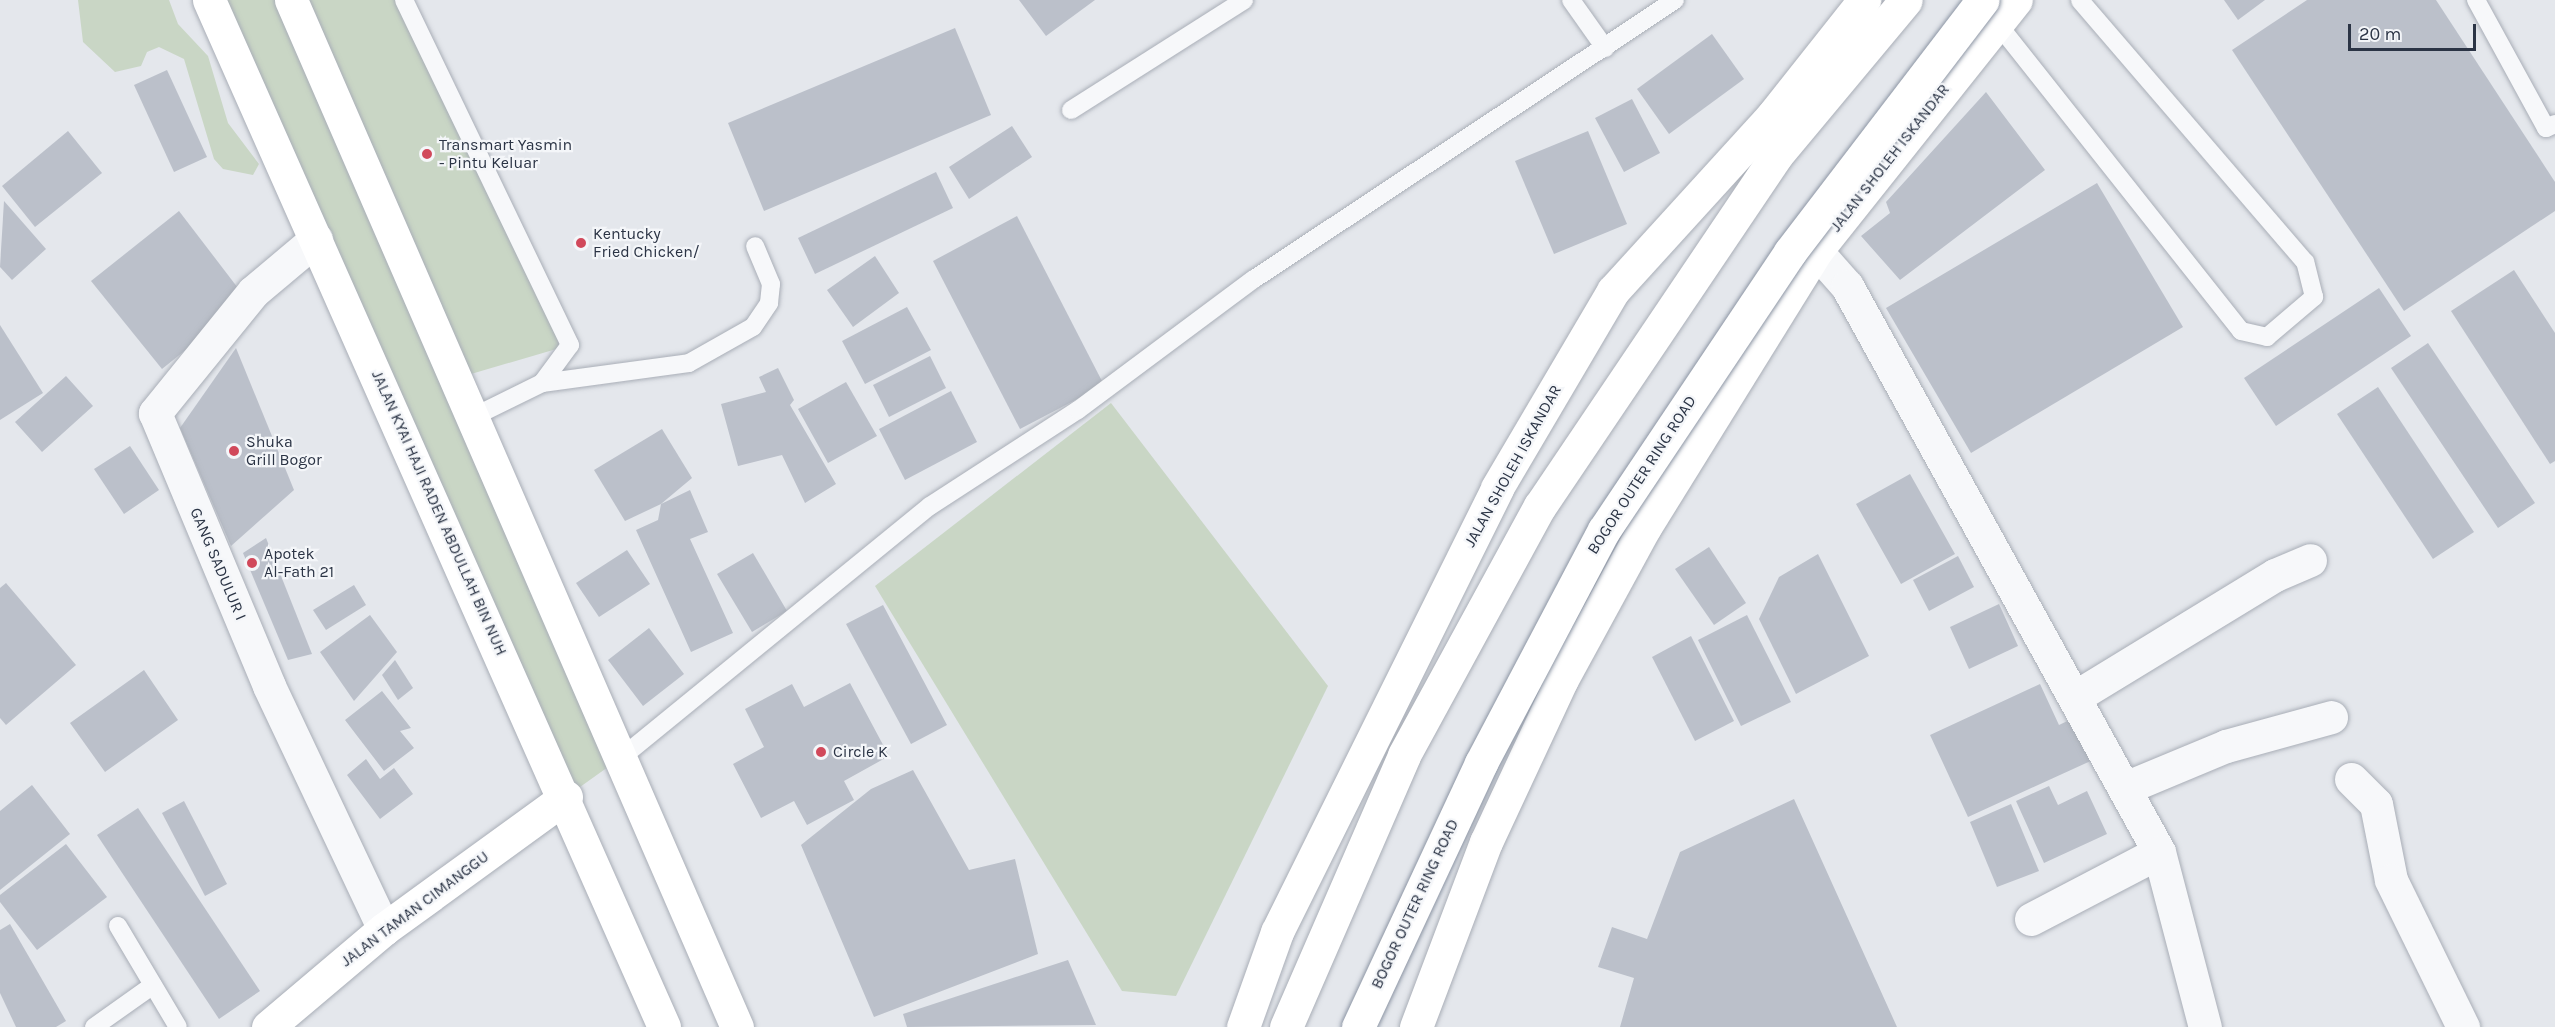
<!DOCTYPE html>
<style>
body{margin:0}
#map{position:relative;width:2555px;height:1027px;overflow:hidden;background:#e4e7ec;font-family:Karla,sans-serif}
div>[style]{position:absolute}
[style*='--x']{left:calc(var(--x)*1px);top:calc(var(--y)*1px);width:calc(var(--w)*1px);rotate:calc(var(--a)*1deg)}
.green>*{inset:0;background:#c9d6c5}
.building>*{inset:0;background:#bbc0ca}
.roads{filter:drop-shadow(0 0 2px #a9aeb7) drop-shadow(0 0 2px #a9aeb7)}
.lane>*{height:18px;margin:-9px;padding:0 9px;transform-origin:9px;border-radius:9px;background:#f7f8fa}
.street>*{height:33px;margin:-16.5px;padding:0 16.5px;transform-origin:16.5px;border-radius:16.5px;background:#f7f8fa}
.secondary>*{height:33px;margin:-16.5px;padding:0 16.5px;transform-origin:16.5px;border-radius:16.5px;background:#fff}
.highway>*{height:33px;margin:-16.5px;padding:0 16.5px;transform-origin:16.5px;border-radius:16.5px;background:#fff}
.bridges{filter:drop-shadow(0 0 2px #8b94a3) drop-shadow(0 0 2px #8b94a3)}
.highway-bridge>*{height:33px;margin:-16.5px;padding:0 16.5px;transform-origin:16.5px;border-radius:16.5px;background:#fff}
.dots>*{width:16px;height:16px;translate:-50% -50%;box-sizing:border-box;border:3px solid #f4f6f9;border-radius:50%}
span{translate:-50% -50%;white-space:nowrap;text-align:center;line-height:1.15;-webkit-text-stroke:4.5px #f4f6f9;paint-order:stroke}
.poi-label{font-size:16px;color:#2b3445}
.left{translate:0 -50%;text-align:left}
.street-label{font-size:16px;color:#2b3445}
.scale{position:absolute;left:2348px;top:24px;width:128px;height:27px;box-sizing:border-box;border:3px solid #2b3445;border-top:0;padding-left:8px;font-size:18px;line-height:21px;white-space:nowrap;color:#2b3445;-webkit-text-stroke:4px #f4f6f9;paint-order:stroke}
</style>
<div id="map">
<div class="green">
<i style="clip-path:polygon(78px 0,169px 0,178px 24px,208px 56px,228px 123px,259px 164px,253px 175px,223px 169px,214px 159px,184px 59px,159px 47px,147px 52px,141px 66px,115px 72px,83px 42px)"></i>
<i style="clip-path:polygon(209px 0,404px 0,570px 345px,454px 379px,622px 757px,566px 797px)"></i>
<i style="clip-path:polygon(1111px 403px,1328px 686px,1176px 996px,1122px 991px,875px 586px)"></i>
</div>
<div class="building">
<i style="clip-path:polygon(1019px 0,1095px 0,1046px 36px)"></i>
<i style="clip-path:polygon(2224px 0,2265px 0,2238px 20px)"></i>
<i style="clip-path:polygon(2307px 0,2436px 0,2555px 182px,2555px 211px,2404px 311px,2232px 50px)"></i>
<i style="clip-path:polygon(955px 28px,991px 115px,764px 211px,728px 123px)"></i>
<i style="clip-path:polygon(1712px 34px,1744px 79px,1669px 134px,1637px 89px)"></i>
<i style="clip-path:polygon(167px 70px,207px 157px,174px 172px,134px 85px)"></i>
<i style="clip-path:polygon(1986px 92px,2045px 170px,1900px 280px,1861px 236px,1890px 213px,1886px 202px)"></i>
<i style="clip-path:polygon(1632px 99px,1660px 153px,1624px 172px,1595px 118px)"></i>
<i style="clip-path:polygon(1012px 126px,1032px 157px,969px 199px,949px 167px)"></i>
<i style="clip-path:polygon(68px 131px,102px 173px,35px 227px,2px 186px)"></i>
<i style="clip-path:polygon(1588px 131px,1627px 224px,1554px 254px,1515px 161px)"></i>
<i style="clip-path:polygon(936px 172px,953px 208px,815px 274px,798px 238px)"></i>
<i style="clip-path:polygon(2097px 183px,2183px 327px,1971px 453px,1886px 308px)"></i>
<i style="clip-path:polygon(4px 201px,46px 249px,12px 280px,0 267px)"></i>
<i style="clip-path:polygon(179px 211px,241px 292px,198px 340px,162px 369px,91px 281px)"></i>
<i style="clip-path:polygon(1017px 216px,1104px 385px,1020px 429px,933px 261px)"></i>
<i style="clip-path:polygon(875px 256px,899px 293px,853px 327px,827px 290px)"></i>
<i style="clip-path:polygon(2514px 270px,2555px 333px,2555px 461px,2550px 464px,2451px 311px)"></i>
<i style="clip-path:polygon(2379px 288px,2411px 336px,2276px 426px,2244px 378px)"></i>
<i style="clip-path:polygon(907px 307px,931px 350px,865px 384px,842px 341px)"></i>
<i style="clip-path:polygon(0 325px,43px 393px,0 420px)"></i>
<i style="clip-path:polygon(2428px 343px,2535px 503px,2498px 528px,2391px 368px)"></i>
<i style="clip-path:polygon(236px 348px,294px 490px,231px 546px,180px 428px)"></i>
<i style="clip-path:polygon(930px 356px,946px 388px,889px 417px,873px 385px)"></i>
<i style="clip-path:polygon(778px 368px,794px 400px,790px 405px,836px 484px,805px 503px,782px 455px,738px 466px,721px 404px,766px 392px,759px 377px)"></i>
<i style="clip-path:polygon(66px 376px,93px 406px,42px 452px,15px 422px)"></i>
<i style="clip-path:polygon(846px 382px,877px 436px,828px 463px,798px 409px)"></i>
<i style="clip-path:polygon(2378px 387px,2474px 532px,2433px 559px,2337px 414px)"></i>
<i style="clip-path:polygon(951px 391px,977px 442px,905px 480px,879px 429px)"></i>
<i style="clip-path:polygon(662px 429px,692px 478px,661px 504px,625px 521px,594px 470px)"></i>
<i style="clip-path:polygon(130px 446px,159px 490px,124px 514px,94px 469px)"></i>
<i style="clip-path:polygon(1910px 474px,1955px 554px,1901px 584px,1856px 504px)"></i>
<i style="clip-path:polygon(690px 490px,708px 532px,690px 539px,733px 633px,691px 652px,636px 530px,658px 520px,661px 504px)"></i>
<i style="clip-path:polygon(266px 538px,312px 654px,288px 660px,243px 553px)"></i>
<i style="clip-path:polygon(1709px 547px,1746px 603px,1714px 625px,1675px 569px)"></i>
<i style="clip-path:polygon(627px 550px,650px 584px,599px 617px,576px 583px)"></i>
<i style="clip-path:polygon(753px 553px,787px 611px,752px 632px,717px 574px)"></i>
<i style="clip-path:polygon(1818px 554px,1869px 656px,1796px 694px,1759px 619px,1779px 577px)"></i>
<i style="clip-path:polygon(1958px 556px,1974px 587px,1929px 611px,1913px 580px)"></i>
<i style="clip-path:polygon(6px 583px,76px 665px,6px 725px,0 718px,0 588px)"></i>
<i style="clip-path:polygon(354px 585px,366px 605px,326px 630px,313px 610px)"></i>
<i style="clip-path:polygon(1999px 604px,2018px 646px,1969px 669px,1950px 627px)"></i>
<i style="clip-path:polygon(883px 605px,947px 725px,911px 744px,846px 624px)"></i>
<i style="clip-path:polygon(370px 615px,397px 652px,354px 701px,320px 652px)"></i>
<i style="clip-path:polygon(1747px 615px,1791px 702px,1741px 726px,1698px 640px)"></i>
<i style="clip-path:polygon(649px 628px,684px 674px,643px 706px,608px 660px)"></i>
<i style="clip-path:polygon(1691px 636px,1734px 721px,1695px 741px,1652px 657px)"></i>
<i style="clip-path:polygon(395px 660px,413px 688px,398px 700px,382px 675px)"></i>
<i style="clip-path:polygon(144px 670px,178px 720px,105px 772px,70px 723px)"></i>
<i style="clip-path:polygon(850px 683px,889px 756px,844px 781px,854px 800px,807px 825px,794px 801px,761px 818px,733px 764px,764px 747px,745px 709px,792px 684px,804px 707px)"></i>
<i style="clip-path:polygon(2040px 684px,2059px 725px,2076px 717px,2095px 759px,1968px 817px,1930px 735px)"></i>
<i style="clip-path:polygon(382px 691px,411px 728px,400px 731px,414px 748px,384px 771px,345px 720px)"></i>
<i style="clip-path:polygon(366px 759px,380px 779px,394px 768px,413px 794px,380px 819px,347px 775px)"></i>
<i style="clip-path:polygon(913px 770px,969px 870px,1015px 859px,1038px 954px,874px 1017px,801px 845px,871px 789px)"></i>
<i style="clip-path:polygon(32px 785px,70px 834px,0 890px,0 811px)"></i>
<i style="clip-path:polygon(2049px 786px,2058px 805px,2087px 791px,2107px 834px,2044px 863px,2016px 801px)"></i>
<i style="clip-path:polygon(1794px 799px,1897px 1027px,1620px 1027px,1634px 978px,1598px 967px,1612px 927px,1647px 939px,1680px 852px)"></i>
<i style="clip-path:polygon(184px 801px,227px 884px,205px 896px,162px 813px)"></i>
<i style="clip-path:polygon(2011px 804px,2039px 871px,1997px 887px,1970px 822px)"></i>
<i style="clip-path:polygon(138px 808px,260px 991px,219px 1019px,97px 835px)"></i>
<i style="clip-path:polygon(66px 844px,107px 897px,37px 950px,0 902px,0 895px)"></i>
<i style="clip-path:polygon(10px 924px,66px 1021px,56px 1027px,16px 1027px,0 993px,0 930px)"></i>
<i style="clip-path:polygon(1068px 960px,1096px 1025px,907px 1027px,903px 1014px)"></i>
</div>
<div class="roads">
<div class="lane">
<i style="--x:404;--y:0;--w:383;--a:64.3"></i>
<i style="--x:570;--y:345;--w:47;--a:126.4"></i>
<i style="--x:1571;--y:0;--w:59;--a:54.7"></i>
<i style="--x:2476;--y:0;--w:146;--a:61.3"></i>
<i style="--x:2546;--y:128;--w:10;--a:-24"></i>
<i style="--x:1997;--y:23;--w:393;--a:51.6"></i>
<i style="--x:2241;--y:331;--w:27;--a:13"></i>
<i style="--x:2267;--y:337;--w:62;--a:-40.4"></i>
<i style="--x:2314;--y:297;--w:36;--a:-104"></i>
<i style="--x:2305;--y:262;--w:345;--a:-130.7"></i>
<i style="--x:1071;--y:110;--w:205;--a:-32.4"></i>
<i style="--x:471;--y:418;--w:79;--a:-26.2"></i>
<i style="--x:542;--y:383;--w:148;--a:-7.7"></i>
<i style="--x:689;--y:363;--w:73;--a:-29.4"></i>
<i style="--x:753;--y:327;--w:29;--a:-56"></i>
<i style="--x:769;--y:303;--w:19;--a:-84"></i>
<i style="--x:771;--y:284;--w:41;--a:-112.8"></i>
<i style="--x:622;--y:757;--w:397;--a:-39.2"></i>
<i style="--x:930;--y:506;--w:176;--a:-33"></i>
<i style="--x:1078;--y:410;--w:219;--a:-36.7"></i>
<i style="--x:1254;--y:279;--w:505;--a:-33.53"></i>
<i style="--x:118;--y:926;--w:117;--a:59.3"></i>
<i style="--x:94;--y:1027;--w:72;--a:-35.4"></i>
</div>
<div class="street">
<i style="--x:316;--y:239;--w:82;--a:139.9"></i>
<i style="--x:253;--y:292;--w:156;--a:129"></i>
<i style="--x:155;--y:413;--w:296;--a:67.3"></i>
<i style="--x:269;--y:686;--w:269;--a:64.7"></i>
<i style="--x:1816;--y:251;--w:47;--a:48.5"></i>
<i style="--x:1847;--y:286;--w:646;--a:61.13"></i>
<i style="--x:2159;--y:852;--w:181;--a:75.3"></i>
<i style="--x:2075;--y:697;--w:234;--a:-31.4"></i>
<i style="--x:2275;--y:575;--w:38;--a:-23"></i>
<i style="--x:2351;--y:779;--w:35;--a:45"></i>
<i style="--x:2376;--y:804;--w:77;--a:78.8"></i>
<i style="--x:2391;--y:880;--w:164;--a:63.9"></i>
<i style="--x:2125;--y:788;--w:109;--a:-22.6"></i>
<i style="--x:2226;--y:746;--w:109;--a:-15.4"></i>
<i style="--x:2031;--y:919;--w:144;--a:-27.6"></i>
</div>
<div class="secondary">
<i style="--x:268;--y:1027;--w:152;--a:-40.2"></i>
<i style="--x:384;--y:929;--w:225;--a:-36"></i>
</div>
<div class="highway">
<i style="--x:209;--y:0;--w:1123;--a:66.1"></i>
<i style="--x:291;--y:0;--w:1120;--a:66.53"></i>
<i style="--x:1243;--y:1027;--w:101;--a:-70.3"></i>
<i style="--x:1277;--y:932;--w:496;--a:-63.6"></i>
<i style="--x:1497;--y:488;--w:229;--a:-59.5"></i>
<i style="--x:1613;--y:291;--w:238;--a:-47.7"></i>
<i style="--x:1773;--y:115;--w:147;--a:-51.6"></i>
<i style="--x:1286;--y:1027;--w:296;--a:-66.5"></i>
<i style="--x:1404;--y:755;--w:284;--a:-61.4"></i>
<i style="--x:1540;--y:506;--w:421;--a:-56"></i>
<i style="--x:1775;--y:157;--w:204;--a:-50.2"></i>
<i style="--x:1416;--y:1027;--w:198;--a:-69.3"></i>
<i style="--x:1486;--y:842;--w:180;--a:-65"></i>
<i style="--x:1562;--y:679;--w:173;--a:-61.4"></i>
<i style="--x:1645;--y:527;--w:325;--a:-58.2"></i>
<i style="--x:1816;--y:251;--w:321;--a:-51.5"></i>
</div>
</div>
<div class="bridges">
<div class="highway-bridge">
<i style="--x:1358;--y:1027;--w:291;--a:-65"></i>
<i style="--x:1481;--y:763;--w:263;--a:-62.2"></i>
<i style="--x:1604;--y:530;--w:334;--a:-56.2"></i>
<i style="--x:1790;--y:252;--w:317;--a:-52.6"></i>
</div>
</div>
<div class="dots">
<i style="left:427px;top:154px;background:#d1495b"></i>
<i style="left:581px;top:243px;background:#d1495b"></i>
<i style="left:234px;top:451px;background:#d1495b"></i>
<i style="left:252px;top:563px;background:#d1495b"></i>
<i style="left:821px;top:752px;background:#d1495b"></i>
</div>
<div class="poi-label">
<span class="left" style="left:439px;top:154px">Transmart Yasmin<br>- Pintu Keluar</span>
<span class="left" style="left:593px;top:243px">Kentucky<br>Fried Chicken/</span>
<span class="left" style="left:246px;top:451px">Shuka<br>Grill Bogor</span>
<span class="left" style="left:264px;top:563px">Apotek<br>Al-Fath 21</span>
<span class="left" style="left:833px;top:752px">Circle K</span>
</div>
<div class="street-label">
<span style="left:1890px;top:158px;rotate:-52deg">JALAN SHOLEH ISKANDAR</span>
<span style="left:1513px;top:466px;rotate:-61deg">JALAN SHOLEH ISKANDAR</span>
<span style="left:1642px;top:475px;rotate:-57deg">BOGOR OUTER RING ROAD</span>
<span style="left:439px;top:513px;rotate:66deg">JALAN KYAI HAJI RADEN ABDULLAH BIN NUH</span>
<span style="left:218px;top:564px;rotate:67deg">GANG SADULUR I</span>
<span style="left:1415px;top:904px;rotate:-65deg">BOGOR OUTER RING ROAD</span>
<span style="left:415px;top:909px;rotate:-37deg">JALAN TAMAN CIMANGGU</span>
</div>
<div class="scale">20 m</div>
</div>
